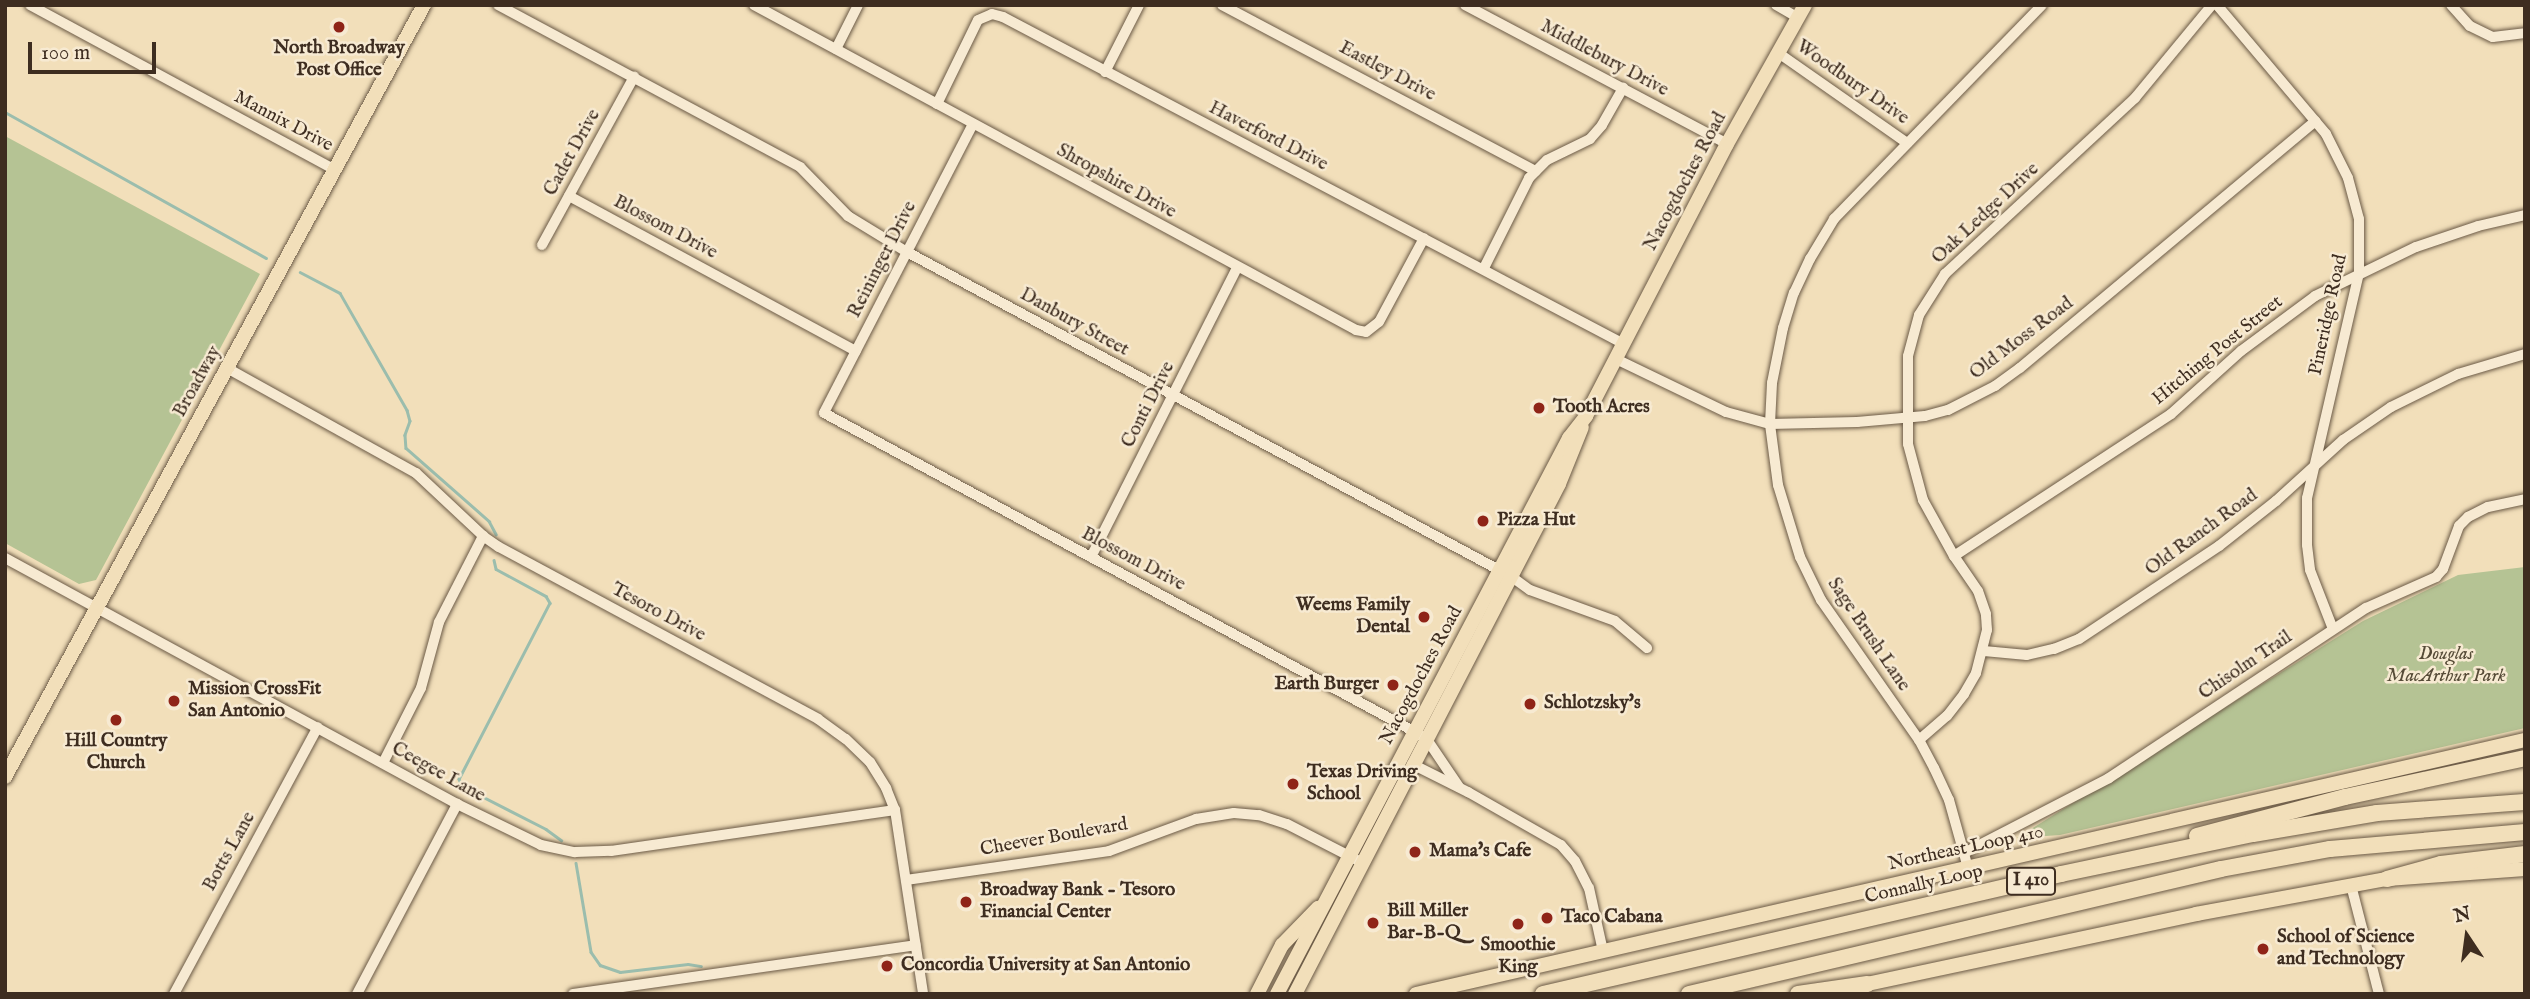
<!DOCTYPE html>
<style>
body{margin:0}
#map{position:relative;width:2530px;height:999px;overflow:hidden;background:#f2dfba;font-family:"IM FELL English",serif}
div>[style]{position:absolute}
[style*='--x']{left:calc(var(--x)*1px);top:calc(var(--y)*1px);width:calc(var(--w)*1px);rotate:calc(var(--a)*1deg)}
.green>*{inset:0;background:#b5c394}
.stream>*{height:2.5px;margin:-1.25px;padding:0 1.25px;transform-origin:1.25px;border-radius:1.25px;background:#9bbdad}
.roads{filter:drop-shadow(0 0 2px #6b5a46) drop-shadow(0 0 2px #6b5a46)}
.minor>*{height:10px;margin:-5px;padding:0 5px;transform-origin:5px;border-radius:5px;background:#f7ead2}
.major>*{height:14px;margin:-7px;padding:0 7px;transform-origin:7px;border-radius:7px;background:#f2dfba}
.highway>*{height:16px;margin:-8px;padding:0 8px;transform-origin:8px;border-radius:8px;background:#f2dfba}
.dots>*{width:19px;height:19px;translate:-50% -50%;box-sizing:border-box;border:4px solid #f7ead2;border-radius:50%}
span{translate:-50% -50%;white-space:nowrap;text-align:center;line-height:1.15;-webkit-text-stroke:5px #f7ead2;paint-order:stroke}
.shield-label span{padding:2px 5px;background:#f7ead2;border:2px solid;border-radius:5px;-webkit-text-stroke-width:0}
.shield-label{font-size:18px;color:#3e2d20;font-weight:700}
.poi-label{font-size:19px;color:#3e2d20;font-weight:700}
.left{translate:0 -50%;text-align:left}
.right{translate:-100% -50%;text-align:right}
.street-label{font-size:19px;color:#3e2d20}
.park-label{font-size:19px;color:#564b37;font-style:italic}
.frame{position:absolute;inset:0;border:7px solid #3e2d20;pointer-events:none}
.north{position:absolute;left:2432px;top:901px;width:70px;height:70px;-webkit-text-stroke:5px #f7ead2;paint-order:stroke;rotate:347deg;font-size:19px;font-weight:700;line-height:28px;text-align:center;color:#3e2d20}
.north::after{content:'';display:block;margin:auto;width:24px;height:32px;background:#3e2d20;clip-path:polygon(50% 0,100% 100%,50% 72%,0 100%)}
.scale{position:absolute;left:28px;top:42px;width:128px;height:32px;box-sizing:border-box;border:4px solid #3e2d20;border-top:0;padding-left:9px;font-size:21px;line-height:24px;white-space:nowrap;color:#3e2d20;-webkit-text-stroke:5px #f7ead2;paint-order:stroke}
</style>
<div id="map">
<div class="green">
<i style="clip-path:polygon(5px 136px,260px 274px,96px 580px,79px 584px,5px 543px)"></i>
<i style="clip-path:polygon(2525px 567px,2525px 728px,2060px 835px,2017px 838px,2363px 621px,2458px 575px)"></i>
</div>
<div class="stream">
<i style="--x:5;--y:112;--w:299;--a:29.2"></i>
<i style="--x:300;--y:272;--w:45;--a:27.7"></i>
<i style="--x:340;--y:293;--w:135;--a:60.2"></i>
<i style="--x:407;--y:410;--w:11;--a:75"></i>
<i style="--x:410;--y:421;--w:15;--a:110"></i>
<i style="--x:405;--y:435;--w:13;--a:86"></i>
<i style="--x:406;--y:448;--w:111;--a:41.3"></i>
<i style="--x:489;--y:521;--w:15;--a:62"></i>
<i style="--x:494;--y:560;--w:9;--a:77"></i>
<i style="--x:496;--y:569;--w:57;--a:28.4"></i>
<i style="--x:546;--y:596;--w:8;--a:60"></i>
<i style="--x:550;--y:603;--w:198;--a:117.3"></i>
<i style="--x:459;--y:779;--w:8;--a:67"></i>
<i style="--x:462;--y:786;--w:94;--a:27.1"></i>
<i style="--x:546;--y:829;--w:19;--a:36"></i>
<i style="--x:576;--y:863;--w:90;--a:80.4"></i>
<i style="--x:591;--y:952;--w:16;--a:55"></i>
<i style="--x:600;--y:965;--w:21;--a:19"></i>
<i style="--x:620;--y:972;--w:68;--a:-6.7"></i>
<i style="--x:688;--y:964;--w:13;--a:9"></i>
</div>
<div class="roads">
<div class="minor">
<i style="--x:30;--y:5;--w:347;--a:28.4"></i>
<i style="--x:498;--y:5;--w:343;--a:28.2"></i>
<i style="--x:800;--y:167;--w:69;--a:45.6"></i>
<i style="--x:848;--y:216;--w:69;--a:31.4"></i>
<i style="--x:907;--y:252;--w:687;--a:28.24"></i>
<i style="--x:1512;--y:577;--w:22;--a:36"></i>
<i style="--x:1530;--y:590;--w:90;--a:20"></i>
<i style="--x:1615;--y:621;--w:42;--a:40.2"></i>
<i style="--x:754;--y:5;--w:684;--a:28.36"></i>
<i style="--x:1356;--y:330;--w:10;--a:11"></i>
<i style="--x:1366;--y:332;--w:16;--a:-38"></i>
<i style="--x:1379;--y:322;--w:95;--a:-61.8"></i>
<i style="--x:1222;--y:5;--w:355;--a:27.9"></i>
<i style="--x:1465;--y:5;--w:297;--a:27.9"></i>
<i style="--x:1776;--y:5;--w:24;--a:30"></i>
<i style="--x:2217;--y:5;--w:169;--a:49.8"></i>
<i style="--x:2326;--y:134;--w:49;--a:63.4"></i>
<i style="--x:2348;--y:178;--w:42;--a:75"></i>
<i style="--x:2359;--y:219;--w:54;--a:90"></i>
<i style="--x:2359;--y:273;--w:231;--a:103"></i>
<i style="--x:2307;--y:498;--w:47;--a:90"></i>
<i style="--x:2307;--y:545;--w:25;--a:83"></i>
<i style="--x:2310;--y:570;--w:63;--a:68.7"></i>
<i style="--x:2451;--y:5;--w:28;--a:48"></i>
<i style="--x:2470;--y:26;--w:25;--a:26"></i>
<i style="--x:2493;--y:37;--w:32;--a:-7"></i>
<i style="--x:836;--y:49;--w:49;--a:-63.4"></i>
<i style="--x:1777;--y:52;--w:159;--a:35"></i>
<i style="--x:1105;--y:72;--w:75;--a:-63.1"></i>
<i style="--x:937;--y:104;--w:93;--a:-64"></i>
<i style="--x:978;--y:20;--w:15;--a:-23"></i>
<i style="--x:992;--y:14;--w:11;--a:15"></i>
<i style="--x:1003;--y:17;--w:702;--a:27.77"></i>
<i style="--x:973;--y:124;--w:325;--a:117.3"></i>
<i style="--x:824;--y:413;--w:684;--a:28.36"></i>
<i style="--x:1426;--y:738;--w:59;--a:56"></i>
<i style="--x:569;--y:196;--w:326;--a:28.4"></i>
<i style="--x:542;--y:245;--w:192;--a:-61.3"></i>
<i style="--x:1484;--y:268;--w:101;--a:-63.4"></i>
<i style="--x:1529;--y:178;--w:25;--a:-45"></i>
<i style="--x:1547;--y:160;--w:48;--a:-26"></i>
<i style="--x:1590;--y:139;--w:18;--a:-49"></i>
<i style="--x:1602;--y:125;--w:43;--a:-60.4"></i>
<i style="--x:1616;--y:359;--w:122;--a:25.7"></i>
<i style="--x:1726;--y:412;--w:46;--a:15.3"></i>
<i style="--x:1770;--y:424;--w:87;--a:-1.3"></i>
<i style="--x:1857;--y:422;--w:68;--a:-5"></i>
<i style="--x:1925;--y:416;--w:24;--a:-15"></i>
<i style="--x:1948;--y:410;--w:53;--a:-27.1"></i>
<i style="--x:1995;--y:386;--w:31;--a:-36"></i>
<i style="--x:2020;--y:368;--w:385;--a:-39.9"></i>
<i style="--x:227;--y:368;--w:216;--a:29.1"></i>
<i style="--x:416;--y:473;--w:92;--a:43.2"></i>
<i style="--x:483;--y:536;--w:19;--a:35"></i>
<i style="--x:499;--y:547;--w:362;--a:28.3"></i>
<i style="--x:818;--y:719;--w:34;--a:36"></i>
<i style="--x:846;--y:739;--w:33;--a:44"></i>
<i style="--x:870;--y:762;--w:31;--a:58"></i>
<i style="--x:886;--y:788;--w:24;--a:68"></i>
<i style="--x:895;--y:810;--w:186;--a:81.3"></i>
<i style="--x:1954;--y:556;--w:259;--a:-33.2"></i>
<i style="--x:2171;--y:414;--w:94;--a:-42"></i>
<i style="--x:2241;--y:351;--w:92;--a:-36.6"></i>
<i style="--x:2315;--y:296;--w:112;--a:-25.9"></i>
<i style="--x:2416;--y:247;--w:65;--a:-18.7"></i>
<i style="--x:2478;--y:226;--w:48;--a:-13.2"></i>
<i style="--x:1091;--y:557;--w:324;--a:-63.2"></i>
<i style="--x:5;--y:558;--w:515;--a:28.56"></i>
<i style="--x:457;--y:804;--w:93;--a:26"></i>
<i style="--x:541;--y:845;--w:35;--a:12"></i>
<i style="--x:575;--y:852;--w:36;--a:-2"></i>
<i style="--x:611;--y:851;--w:287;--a:-8.2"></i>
<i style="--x:1984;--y:651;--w:43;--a:5.3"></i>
<i style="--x:2027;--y:655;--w:28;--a:-13"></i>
<i style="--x:2054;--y:649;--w:27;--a:-22"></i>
<i style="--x:2079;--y:639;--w:168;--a:-33.6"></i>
<i style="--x:2219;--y:546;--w:73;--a:-38.3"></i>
<i style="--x:2276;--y:501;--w:91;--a:-42.3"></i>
<i style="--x:2343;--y:440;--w:58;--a:-34.5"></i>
<i style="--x:2391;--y:407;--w:75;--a:-26.2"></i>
<i style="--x:2458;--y:374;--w:70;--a:-16.6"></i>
<i style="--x:1919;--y:740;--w:37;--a:-41"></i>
<i style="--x:1947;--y:716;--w:28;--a:-52"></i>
<i style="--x:1964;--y:694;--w:24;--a:-60"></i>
<i style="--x:1976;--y:673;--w:44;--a:-75.7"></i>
<i style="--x:1987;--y:630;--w:16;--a:-94"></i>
<i style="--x:1986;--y:614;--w:24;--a:-109"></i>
<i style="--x:1978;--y:591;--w:42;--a:-124.4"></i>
<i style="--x:1954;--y:556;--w:64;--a:-119"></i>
<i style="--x:1923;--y:500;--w:58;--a:-105"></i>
<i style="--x:1908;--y:444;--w:88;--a:-90"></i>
<i style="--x:1908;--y:356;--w:42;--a:-75"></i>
<i style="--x:1919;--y:315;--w:49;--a:-57.6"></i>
<i style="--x:1945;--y:274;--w:259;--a:-42.8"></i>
<i style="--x:2135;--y:98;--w:121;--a:-50.4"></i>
<i style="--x:383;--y:763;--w:84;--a:-63.1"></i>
<i style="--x:421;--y:688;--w:68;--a:-74.7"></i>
<i style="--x:439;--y:622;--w:97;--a:-62.9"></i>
<i style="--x:1412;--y:764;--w:63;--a:26.6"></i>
<i style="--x:1468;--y:792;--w:107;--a:29.7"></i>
<i style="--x:1561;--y:845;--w:21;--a:49"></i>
<i style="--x:1575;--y:861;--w:30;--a:63"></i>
<i style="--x:1589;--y:888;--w:65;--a:77.5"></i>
<i style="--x:1964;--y:853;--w:163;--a:-27.3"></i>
<i style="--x:2109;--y:778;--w:308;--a:-33.5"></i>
<i style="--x:2366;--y:608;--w:77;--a:-23.9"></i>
<i style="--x:2436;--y:577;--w:11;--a:-49"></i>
<i style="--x:2443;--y:569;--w:46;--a:-69.6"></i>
<i style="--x:2459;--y:526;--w:13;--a:-45"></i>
<i style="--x:2468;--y:517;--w:22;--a:-27"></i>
<i style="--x:2488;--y:507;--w:38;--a:-12"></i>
<i style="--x:1968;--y:868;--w:71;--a:-105.6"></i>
<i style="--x:1949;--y:800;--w:35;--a:-115"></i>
<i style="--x:1934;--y:768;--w:32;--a:-118"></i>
<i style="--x:1919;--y:740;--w:171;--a:-125"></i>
<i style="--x:1821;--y:600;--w:48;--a:-116"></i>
<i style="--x:1800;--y:557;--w:75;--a:-107"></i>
<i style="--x:1778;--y:485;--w:62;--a:-97.5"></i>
<i style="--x:1770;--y:424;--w:41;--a:-87.2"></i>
<i style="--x:1772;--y:383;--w:56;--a:-78.7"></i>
<i style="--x:1783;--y:328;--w:37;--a:-73"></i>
<i style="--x:1794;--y:293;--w:38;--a:-65"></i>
<i style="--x:1810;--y:259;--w:47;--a:-59"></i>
<i style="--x:1834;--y:219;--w:298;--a:-45.8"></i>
<i style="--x:906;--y:880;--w:205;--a:-8.1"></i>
<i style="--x:1109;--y:851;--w:93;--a:-20.2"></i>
<i style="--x:1196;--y:819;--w:38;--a:-9"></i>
<i style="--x:1234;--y:813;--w:25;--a:5"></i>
<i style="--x:1259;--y:815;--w:29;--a:18"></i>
<i style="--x:1287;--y:824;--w:83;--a:27.2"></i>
<i style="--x:2351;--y:885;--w:113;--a:75.6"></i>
<i style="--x:174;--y:994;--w:303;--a:-61.7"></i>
<i style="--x:357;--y:994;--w:215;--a:-62.2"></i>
<i style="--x:573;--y:994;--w:346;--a:-8.1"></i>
</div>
<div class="major">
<i style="--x:5;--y:777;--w:878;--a:-61.51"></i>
<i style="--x:1858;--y:986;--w:346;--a:-12"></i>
<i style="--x:2196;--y:914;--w:194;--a:-10.4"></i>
<i style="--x:2387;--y:879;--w:138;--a:-4.1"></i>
<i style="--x:1257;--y:994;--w:55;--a:-63"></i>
<i style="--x:1282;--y:945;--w:52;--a:-45.8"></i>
<i style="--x:1277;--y:994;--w:628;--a:-62.29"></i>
<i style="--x:1569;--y:438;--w:28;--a:-52"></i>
<i style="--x:1586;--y:416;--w:306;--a:-62.6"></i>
<i style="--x:1727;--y:144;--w:159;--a:-60.7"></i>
<i style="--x:1295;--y:994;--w:574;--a:-62.63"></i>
<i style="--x:1559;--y:484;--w:61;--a:-68"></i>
<i style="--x:1416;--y:994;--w:1138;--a:-12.9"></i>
</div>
<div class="highway">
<i style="--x:2197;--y:836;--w:153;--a:-14.8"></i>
<i style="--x:2345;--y:797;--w:184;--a:-12.2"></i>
<i style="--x:2387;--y:879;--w:56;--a:-15.5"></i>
<i style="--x:2441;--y:864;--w:85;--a:-6.8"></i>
<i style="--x:1543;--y:994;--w:532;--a:-13.04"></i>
<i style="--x:2061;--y:874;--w:196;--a:-11.8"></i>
<i style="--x:2253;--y:834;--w:126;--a:-9.6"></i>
<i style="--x:2377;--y:813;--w:148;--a:-4.3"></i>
<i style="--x:1689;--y:994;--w:546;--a:-13.22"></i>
<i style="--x:2221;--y:869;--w:111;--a:-10.4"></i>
<i style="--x:2330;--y:849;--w:196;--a:-5"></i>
<i style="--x:1798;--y:994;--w:70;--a:-8.2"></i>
</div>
</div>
<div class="dots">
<i style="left:339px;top:27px;background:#8f2418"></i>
<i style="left:1539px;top:408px;background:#8f2418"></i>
<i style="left:1483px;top:521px;background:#8f2418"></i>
<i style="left:1424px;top:617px;background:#8f2418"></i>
<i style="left:1393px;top:685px;background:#8f2418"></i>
<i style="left:174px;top:701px;background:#8f2418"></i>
<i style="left:1530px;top:704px;background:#8f2418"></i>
<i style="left:116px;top:720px;background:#8f2418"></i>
<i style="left:1293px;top:784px;background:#8f2418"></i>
<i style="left:1415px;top:852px;background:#8f2418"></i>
<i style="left:966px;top:902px;background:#8f2418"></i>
<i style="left:1547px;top:918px;background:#8f2418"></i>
<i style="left:1373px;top:923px;background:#8f2418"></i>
<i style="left:1518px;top:924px;background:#8f2418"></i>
<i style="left:2263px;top:949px;background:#8f2418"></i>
<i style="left:887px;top:966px;background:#8f2418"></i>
</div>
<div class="shield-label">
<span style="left:2031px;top:881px">I 410</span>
</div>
<div class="poi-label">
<span style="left:339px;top:60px">North Broadway<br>Post Office</span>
<span class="left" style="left:1553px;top:408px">Tooth Acres</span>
<span class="left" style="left:1497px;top:521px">Pizza Hut</span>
<span class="right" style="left:1410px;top:617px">Weems Family<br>Dental</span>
<span class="right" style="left:1379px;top:685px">Earth Burger</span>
<span class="left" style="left:188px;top:701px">Mission CrossFit<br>San Antonio</span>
<span class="left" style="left:1544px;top:704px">Schlotzsky's</span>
<span style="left:116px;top:753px">Hill Country<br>Church</span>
<span class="left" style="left:1307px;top:784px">Texas Driving<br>School</span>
<span class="left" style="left:1429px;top:852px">Mama's Cafe</span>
<span class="left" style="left:980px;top:902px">Broadway Bank - Tesoro<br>Financial Center</span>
<span class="left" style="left:1387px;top:923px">Bill Miller<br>Bar-B-Q</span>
<span class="left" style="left:1561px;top:918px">Taco Cabana</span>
<span class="left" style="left:2277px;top:949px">School of Science<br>and Technology</span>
<span style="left:1518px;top:957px">Smoothie<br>King</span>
<span class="left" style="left:901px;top:966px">Concordia University at San Antonio</span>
</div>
<div class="street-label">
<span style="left:1604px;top:59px;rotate:28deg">Middlebury Drive</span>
<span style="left:1387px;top:72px;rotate:28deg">Eastley Drive</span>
<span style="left:1852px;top:83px;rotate:35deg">Woodbury Drive</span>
<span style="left:283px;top:122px;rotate:28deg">Mannix Drive</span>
<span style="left:1268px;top:137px;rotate:27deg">Haverford Drive</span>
<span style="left:573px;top:153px;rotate:-61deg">Cadet Drive</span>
<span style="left:1116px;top:182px;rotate:29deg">Shropshire Drive</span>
<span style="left:1686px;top:182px;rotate:-62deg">Nacogdoches Road</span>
<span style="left:1986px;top:214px;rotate:-43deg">Oak Ledge Drive</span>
<span style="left:665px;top:228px;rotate:28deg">Blossom Drive</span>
<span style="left:883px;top:260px;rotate:-63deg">Reininger Drive</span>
<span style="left:2329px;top:315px;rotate:-78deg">Pineridge Road</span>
<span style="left:1074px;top:323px;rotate:29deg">Danbury Street</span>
<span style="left:2022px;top:339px;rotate:-37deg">Old Moss Road</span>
<span style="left:2218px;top:351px;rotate:-39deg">Hitching Post Street</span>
<span style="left:198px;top:382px;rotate:-61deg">Broadway</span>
<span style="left:1149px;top:405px;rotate:-63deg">Conti Drive</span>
<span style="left:2202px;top:533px;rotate:-36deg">Old Ranch Road</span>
<span style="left:1133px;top:560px;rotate:28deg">Blossom Drive</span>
<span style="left:658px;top:613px;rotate:28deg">Tesoro Drive</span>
<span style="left:1868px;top:635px;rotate:56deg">Sage Brush Lane</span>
<span style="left:2246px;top:666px;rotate:-34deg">Chisolm Trail</span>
<span style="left:1422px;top:676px;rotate:-62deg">Nacogdoches Road</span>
<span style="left:438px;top:773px;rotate:29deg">Ceegee Lane</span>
<span style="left:1054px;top:838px;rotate:-10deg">Cheever Boulevard</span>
<span style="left:1966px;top:849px;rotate:-12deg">Northeast Loop 410</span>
<span style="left:230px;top:852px;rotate:-61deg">Botts Lane</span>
<span style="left:1924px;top:885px;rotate:-13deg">Connally Loop</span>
</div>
<div class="park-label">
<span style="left:2446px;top:666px">Douglas<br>MacArthur Park</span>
</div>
<div class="frame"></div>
<div class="north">N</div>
<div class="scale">100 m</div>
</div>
